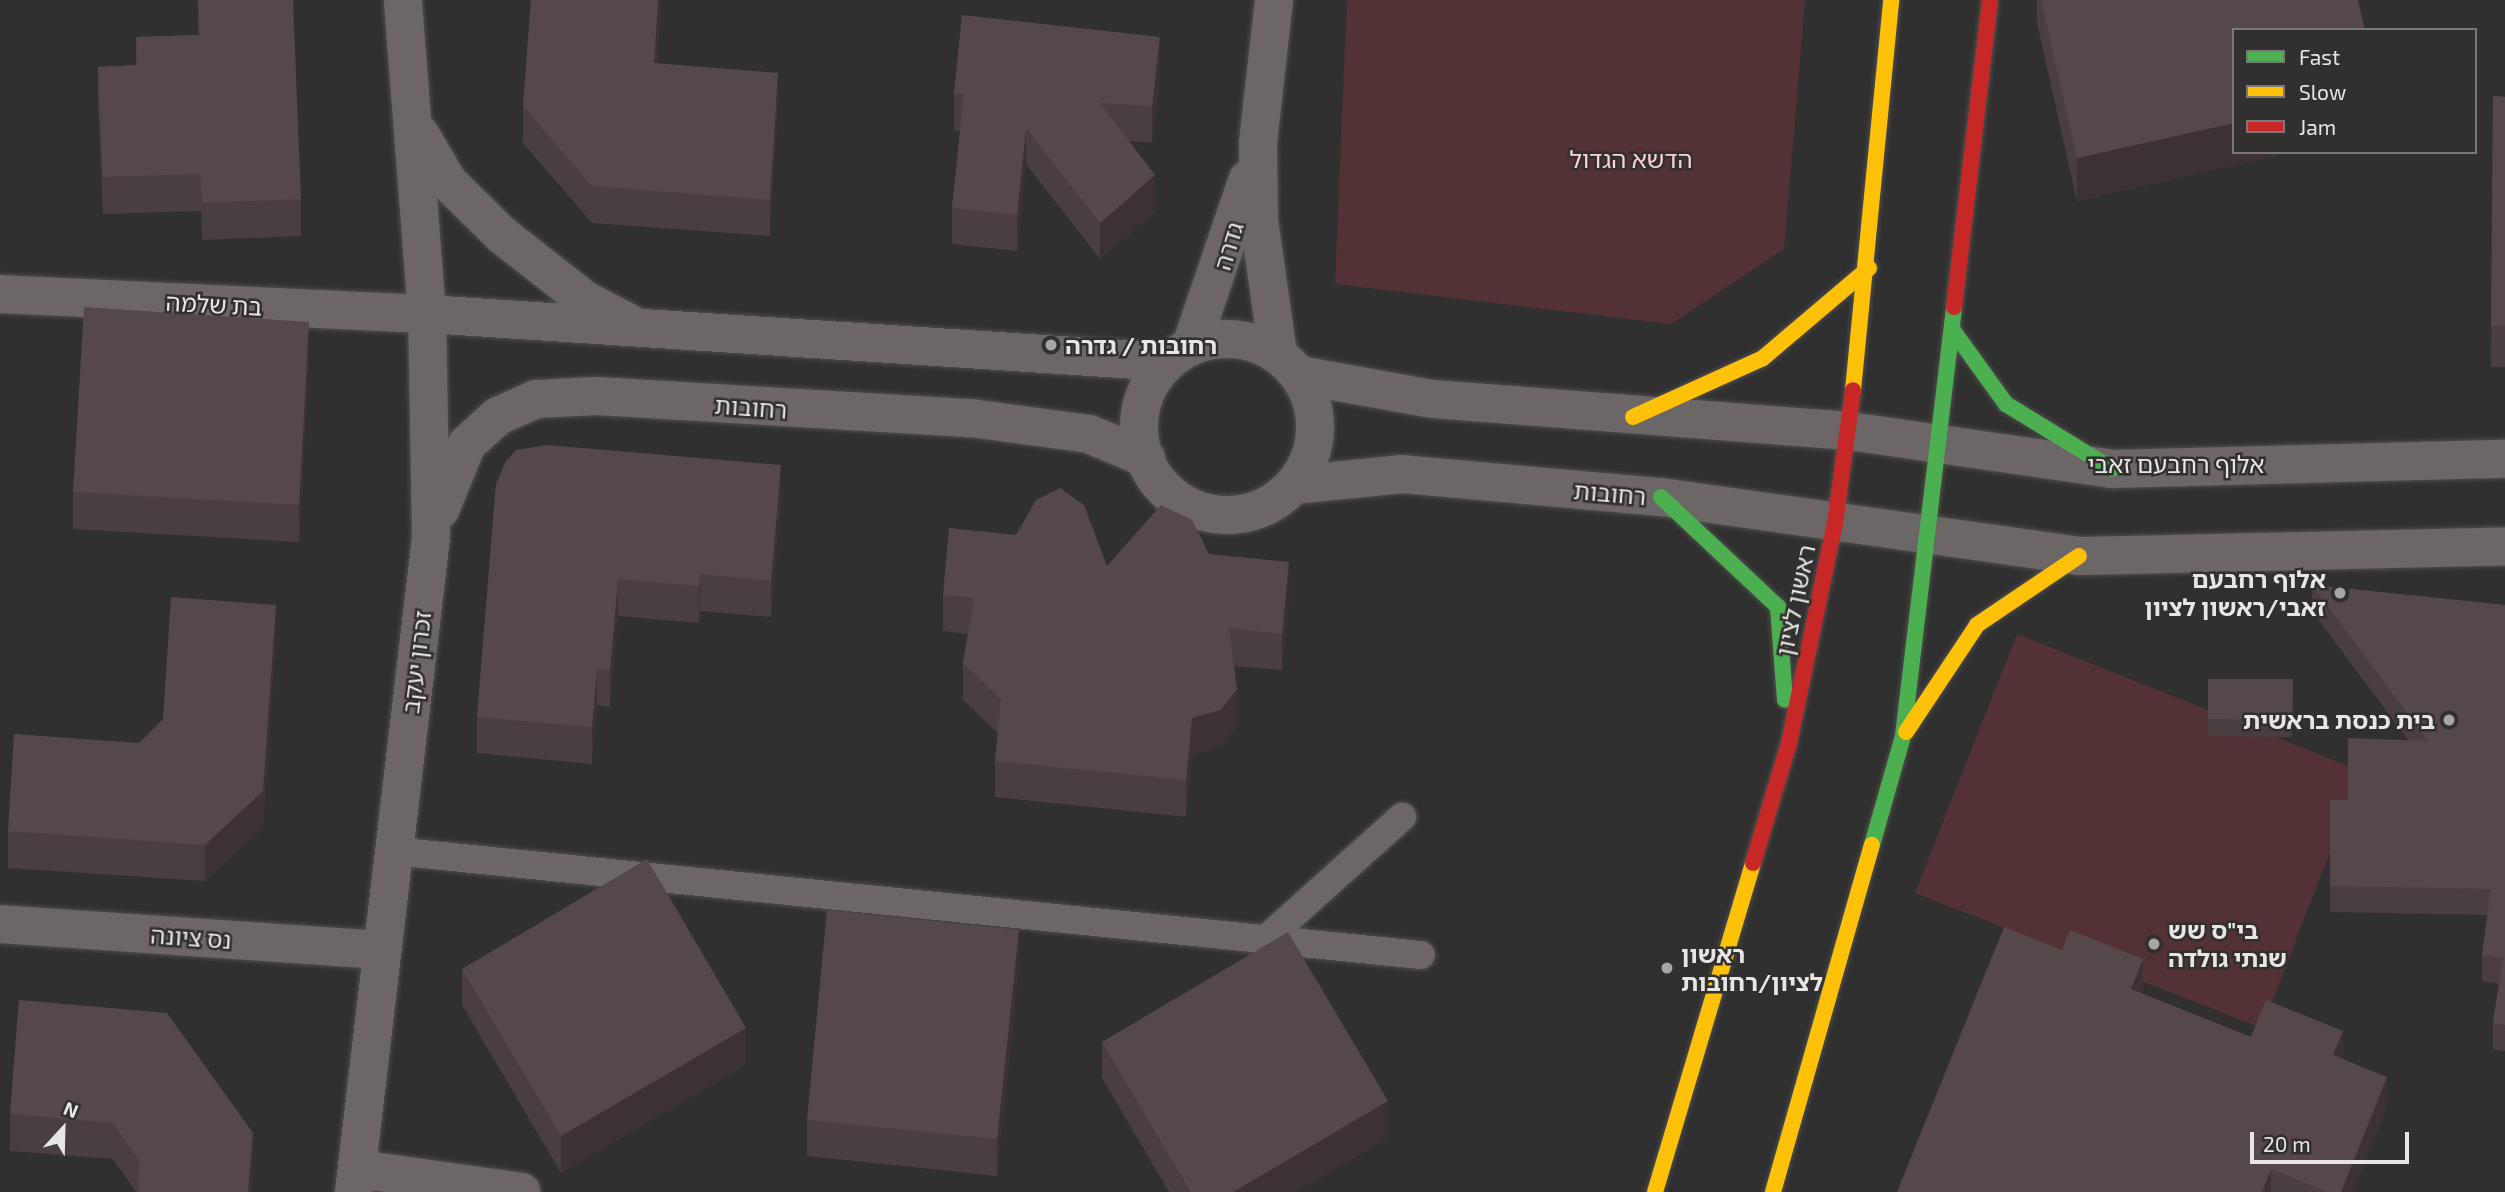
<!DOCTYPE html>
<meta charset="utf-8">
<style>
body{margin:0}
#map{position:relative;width:2505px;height:1192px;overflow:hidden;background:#313030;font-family:"Exo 2","Noto Sans Hebrew",sans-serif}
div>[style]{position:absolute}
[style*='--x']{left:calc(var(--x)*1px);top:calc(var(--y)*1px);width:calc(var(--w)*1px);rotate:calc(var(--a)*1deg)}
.green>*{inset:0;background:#533235}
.roads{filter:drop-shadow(0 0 2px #4e4d4d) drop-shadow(0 0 2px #4e4d4d)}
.lane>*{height:28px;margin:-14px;padding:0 14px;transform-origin:14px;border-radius:14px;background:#6d6666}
.street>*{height:38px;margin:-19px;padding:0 19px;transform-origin:19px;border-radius:19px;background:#6d6666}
.street>.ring{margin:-19px;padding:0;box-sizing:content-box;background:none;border:38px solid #6d6666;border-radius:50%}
.fast>*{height:16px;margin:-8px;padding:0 8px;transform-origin:8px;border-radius:8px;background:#4caf50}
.slow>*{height:16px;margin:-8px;padding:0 8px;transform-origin:8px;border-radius:8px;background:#ffc107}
.jam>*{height:16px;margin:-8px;padding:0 8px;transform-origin:8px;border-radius:8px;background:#c62828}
.wall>*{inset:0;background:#493e40}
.shaded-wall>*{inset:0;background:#3c3234}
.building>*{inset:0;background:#55484a}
.dots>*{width:19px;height:19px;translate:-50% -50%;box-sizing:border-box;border:4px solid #322f2f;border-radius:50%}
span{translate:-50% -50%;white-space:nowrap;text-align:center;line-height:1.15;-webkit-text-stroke:5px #322f2f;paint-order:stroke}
.park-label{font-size:24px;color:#fbd1d4}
.street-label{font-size:24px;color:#e7e5e5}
.poi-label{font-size:24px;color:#e7e5e5;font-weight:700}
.left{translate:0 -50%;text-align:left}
.right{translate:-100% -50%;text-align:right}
.legend{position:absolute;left:2232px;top:28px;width:245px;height:126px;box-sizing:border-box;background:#322f2f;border:2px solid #7a7878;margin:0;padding:9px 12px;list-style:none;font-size:21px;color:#e7e5e5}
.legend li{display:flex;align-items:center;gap:14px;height:35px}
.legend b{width:35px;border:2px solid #7a7878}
.north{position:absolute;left:28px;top:1094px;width:70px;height:70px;-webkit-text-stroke:5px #322f2f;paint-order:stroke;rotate:22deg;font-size:19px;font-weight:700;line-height:28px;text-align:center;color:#e7e5e5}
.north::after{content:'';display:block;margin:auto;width:24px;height:32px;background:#e7e5e5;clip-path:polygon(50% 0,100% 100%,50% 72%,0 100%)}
.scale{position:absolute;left:2250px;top:1132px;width:159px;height:32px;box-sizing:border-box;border:4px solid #e7e5e5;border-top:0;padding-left:9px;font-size:21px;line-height:24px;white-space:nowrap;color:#e7e5e5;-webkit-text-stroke:5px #322f2f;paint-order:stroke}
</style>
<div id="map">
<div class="green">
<i style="clip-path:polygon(1347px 0,1805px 0,1784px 249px,1671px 324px,1335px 284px)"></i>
<i style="clip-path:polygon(2017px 634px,2361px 771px,2262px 1028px,1915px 893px)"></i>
</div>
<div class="roads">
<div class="lane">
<i style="--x:393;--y:851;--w:1033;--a:5.78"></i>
<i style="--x:1266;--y:939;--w:183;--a:-41.9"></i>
</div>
<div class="street">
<i style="--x:1274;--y:0;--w:144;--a:96.4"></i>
<i style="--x:1258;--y:143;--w:77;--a:89.3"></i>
<i style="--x:1259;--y:220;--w:135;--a:81.9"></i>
<i style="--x:420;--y:134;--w:56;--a:59.7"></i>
<i style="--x:448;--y:182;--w:76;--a:44.5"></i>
<i style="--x:502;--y:235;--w:105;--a:38.1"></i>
<i style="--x:585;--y:300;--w:50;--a:27.6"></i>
<i style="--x:0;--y:294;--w:427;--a:2.7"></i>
<i style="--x:427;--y:314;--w:742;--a:3.71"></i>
<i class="ring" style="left:1139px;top:339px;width:138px;height:138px"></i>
<i style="--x:1191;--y:346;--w:176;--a:-71.2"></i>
<i style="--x:1299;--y:375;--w:136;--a:10.2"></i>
<i style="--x:1433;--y:399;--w:417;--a:4.4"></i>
<i style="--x:1849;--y:431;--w:266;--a:8.2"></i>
<i style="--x:2112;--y:469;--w:393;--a:-1.5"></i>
<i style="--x:1294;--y:485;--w:109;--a:-5.8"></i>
<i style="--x:1402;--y:474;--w:260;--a:5.1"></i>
<i style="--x:1661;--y:497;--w:422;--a:8"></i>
<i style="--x:2079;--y:556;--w:426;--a:-1.3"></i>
<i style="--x:440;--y:510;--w:71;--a:-67.8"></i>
<i style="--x:467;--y:444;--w:42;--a:-42.1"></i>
<i style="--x:498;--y:416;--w:42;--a:-24.1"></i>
<i style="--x:536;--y:399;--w:61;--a:-2.8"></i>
<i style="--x:597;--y:396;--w:375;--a:3.4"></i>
<i style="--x:971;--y:418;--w:119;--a:7.7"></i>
<i style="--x:1089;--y:434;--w:62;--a:22.8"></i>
<i style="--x:0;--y:924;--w:382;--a:3.9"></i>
<i style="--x:358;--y:1169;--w:165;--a:8"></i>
<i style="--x:354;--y:1192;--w:659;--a:-83.29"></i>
<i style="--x:431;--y:538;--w:224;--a:-91"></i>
<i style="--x:427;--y:314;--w:315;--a:-94.4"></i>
</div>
<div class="fast">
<i style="--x:1954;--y:332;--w:89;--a:54.2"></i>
<i style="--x:2006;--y:404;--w:124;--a:31.5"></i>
<i style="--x:1661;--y:497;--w:161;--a:43.2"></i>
<i style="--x:1778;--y:607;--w:93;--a:85.7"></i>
<i style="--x:1872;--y:845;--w:113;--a:-74.1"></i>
<i style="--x:1903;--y:736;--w:432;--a:-83.2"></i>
</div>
<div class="slow">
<i style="--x:1853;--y:390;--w:392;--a:-84.4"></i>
<i style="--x:1633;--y:417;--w:143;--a:-24.4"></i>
<i style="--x:1763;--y:358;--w:139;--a:-40.3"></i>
<i style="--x:1906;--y:732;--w:128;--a:-56.4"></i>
<i style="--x:1977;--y:625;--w:123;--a:-34.1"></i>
<i style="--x:1655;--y:1192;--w:343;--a:-73.4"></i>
<i style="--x:1773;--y:1192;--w:361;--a:-74.1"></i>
</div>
<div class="jam">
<i style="--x:1954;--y:307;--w:309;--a:-83.3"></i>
<i style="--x:1753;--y:863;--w:125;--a:-73.3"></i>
<i style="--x:1789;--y:743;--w:225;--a:-78.2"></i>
<i style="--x:1835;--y:523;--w:134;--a:-82.3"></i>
</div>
</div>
<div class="wall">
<i style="clip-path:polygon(198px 0,301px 199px,301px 236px,202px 240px,201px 211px,103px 214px,98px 103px,98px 67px,136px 65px,136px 37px,198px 35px)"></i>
<i style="clip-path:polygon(531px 0,661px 0,657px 63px,778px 109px,770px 236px,592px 223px,523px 143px,523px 106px)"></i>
<i style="clip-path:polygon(2037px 0,2358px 0,2234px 152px,2292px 152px,2077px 201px,2037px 23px)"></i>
<i style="clip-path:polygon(1160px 74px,1152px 143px,1129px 141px,1155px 212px,1100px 259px,1026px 164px,1017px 251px,952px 244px,952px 208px,960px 131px,954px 130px,954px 93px)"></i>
<i style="clip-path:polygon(2493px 96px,2505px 97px,2505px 367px,2491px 367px)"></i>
<i style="clip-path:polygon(309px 358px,299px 542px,73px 529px,73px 492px)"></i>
<i style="clip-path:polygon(496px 484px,781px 502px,771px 617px,700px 611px,699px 623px,618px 616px,610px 707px,597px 705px,592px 764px,477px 753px,477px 717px)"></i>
<i style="clip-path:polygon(1209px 554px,1289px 599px,1282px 670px,1233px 666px,1237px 725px,1221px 747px,1192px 755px,1186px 817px,995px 797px,995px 761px,998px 733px,963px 700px,963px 663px,968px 634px,943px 631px,943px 595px,1107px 566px)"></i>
<i style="clip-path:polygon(2312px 585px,2505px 605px,2505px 1051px,2493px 1049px,2493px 1023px,2499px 984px,2482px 981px,2482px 955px,2488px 915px,2330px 912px,2330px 800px,2348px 800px,2408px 740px,2312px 611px)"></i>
<i style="clip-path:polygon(276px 641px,263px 828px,205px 881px,8px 868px,8px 831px,139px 743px)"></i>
<i style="clip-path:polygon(2208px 679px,2293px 679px,2292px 737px,2208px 736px)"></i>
<i style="clip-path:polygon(1019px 966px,997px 1176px,807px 1156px,807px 1120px)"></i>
<i style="clip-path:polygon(462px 969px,746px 1065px,561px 1173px,462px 1005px)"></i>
<i style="clip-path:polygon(2143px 989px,2141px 993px,2251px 1037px,2343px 1059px,2387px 1106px,2353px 1192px,1897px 1192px)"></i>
<i style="clip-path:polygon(19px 1000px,253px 1170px,251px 1192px,136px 1192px,113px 1159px,10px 1151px,10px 1114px)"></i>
<i style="clip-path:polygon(1102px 1042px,1388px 1138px,1296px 1192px,1169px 1192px,1102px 1078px)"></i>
</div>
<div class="shaded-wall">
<i style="clip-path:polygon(658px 0,661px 0,654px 99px,654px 63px)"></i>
<i style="clip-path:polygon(1160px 37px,1160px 74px,1152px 143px,1152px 106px)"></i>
<i style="clip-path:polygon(778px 73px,778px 109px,770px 236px,770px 200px)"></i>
<i style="clip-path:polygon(2234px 123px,2234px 152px,2292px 152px,2077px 201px,2077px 158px)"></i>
<i style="clip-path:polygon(1026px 128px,1026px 164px,1017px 251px,1017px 215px)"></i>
<i style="clip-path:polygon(1155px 175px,1155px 212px,1100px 259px,1100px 223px)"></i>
<i style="clip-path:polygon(309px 322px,309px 358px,299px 542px,299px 505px)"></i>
<i style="clip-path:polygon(781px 465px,781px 502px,771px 617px,771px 581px)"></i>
<i style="clip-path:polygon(1289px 562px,1289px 599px,1282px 670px,1282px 634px)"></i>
<i style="clip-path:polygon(700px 574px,700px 611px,699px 623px,699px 586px)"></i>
<i style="clip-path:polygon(618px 579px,618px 616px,610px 707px,610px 670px)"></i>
<i style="clip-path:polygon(276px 605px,276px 641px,263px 828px,205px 881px,205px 845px)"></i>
<i style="clip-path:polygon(597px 669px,597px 705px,592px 764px,592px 727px)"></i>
<i style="clip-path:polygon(1237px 689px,1237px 725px,1221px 747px,1192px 755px,1186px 817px,1186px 780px,1192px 718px)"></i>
<i style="clip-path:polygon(1019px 930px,1019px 966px,997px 1176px,997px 1139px)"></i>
<i style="clip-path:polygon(2143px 959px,2143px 989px,2131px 1019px,2131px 989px)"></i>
<i style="clip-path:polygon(746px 1028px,746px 1065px,561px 1173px,561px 1136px)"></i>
<i style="clip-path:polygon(2343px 1031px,2343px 1061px,2333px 1055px)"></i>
<i style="clip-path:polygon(2387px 1077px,2387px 1106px,2353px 1192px,2341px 1192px)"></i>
<i style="clip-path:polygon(1388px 1101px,1388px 1138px,1296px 1192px,1233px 1192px)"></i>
<i style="clip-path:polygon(253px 1133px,253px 1170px,251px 1192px,248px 1192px)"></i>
<i style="clip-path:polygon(2271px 1169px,2271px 1192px,2262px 1192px)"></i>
</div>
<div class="building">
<i style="clip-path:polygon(198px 0,293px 0,301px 199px,202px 203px,201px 174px,103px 177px,98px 67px,137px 65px,136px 37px,200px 35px)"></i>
<i style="clip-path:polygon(531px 0,658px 0,654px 63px,778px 73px,770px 200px,592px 186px,523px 106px)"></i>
<i style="clip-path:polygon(2041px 0,2358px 0,2365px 30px,2234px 30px,2234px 123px,2077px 158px)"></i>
<i style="clip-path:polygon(962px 15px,1160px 37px,1152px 106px,1100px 103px,1155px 175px,1100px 223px,1026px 128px,1017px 215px,952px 208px,964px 94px,954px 93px)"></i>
<i style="clip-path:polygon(2493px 96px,2505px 97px,2505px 326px,2491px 326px)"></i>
<i style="clip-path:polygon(84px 307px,309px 322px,299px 505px,73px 492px)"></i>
<i style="clip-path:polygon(547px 445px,781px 465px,771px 581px,700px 574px,699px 586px,618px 579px,610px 670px,597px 669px,592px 727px,477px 717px,496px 484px,506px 461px,516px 450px)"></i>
<i style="clip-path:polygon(1060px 488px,1084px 505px,1107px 566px,1161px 505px,1192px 520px,1209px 554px,1289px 562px,1282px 634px,1229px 628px,1237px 689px,1221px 710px,1192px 718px,1186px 780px,995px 761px,1001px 699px,963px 663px,974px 598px,943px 595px,949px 528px,1016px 535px,1036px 500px)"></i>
<i style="clip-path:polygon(2312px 585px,2505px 605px,2505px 1025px,2493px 1023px,2503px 958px,2482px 955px,2491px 889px,2330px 886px,2330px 800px,2348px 800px,2348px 738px,2428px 741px)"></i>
<i style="clip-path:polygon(171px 597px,276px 605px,263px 791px,205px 845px,8px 831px,14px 734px,139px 743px,163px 719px)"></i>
<i style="clip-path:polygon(2208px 679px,2293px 679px,2292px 720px,2208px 719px)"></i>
<i style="clip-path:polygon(647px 859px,746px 1028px,561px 1136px,462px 969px)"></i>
<i style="clip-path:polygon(827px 910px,1019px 930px,997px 1139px,807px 1120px)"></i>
<i style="clip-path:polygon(2004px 927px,2062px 950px,2070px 930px,2143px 959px,2131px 989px,2251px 1037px,2266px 1000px,2343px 1031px,2333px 1055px,2387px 1077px,2341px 1192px,2328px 1192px,2271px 1169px,2262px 1192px,1897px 1192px)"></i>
<i style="clip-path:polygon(1288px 932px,1388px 1101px,1233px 1192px,1191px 1192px,1102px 1042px)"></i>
<i style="clip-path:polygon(19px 1000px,167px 1013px,253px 1133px,248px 1192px,138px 1192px,140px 1162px,113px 1123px,10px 1114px)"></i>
</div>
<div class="dots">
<i style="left:1051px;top:345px;background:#a7a6a6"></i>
<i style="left:2340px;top:593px;background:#a7a6a6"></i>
<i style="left:2449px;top:720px;background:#a7a6a6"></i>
<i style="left:2154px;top:944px;background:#a7a6a6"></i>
<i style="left:1667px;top:968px;background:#a7a6a6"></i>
</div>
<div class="park-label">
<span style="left:1631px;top:159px">הדשא הגדול</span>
</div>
<div class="street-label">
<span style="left:1228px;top:246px;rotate:-73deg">גדרה</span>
<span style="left:214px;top:304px;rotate:3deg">בת שלמה</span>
<span style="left:751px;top:407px;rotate:4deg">רחובות</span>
<span style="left:2176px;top:464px">אלוף רחבעם זאבי</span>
<span style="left:1610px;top:493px;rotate:5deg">רחובות</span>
<span style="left:1795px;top:600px;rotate:-78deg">ראשון לציון</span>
<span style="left:416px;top:662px;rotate:-83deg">זכרון יעקב</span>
<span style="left:191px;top:937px;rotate:4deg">נס ציונה</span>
</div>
<div class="poi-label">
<span class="left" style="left:1065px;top:345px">רחובות / גדרה</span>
<span class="right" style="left:2326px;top:593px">אלוף רחבעם<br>זאבי/ראשון לציון</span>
<span class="right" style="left:2435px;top:720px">בית כנסת בראשית</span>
<span class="left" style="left:2168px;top:944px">בי"ס שש<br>שנתי גולדה</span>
<span class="left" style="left:1681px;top:968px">ראשון<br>לציון/רחובות</span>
</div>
<ul class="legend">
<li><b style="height:9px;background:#4caf50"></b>Fast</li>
<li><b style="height:9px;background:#ffc107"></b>Slow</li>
<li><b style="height:9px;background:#c62828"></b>Jam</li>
</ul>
<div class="north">N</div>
<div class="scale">20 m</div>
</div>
